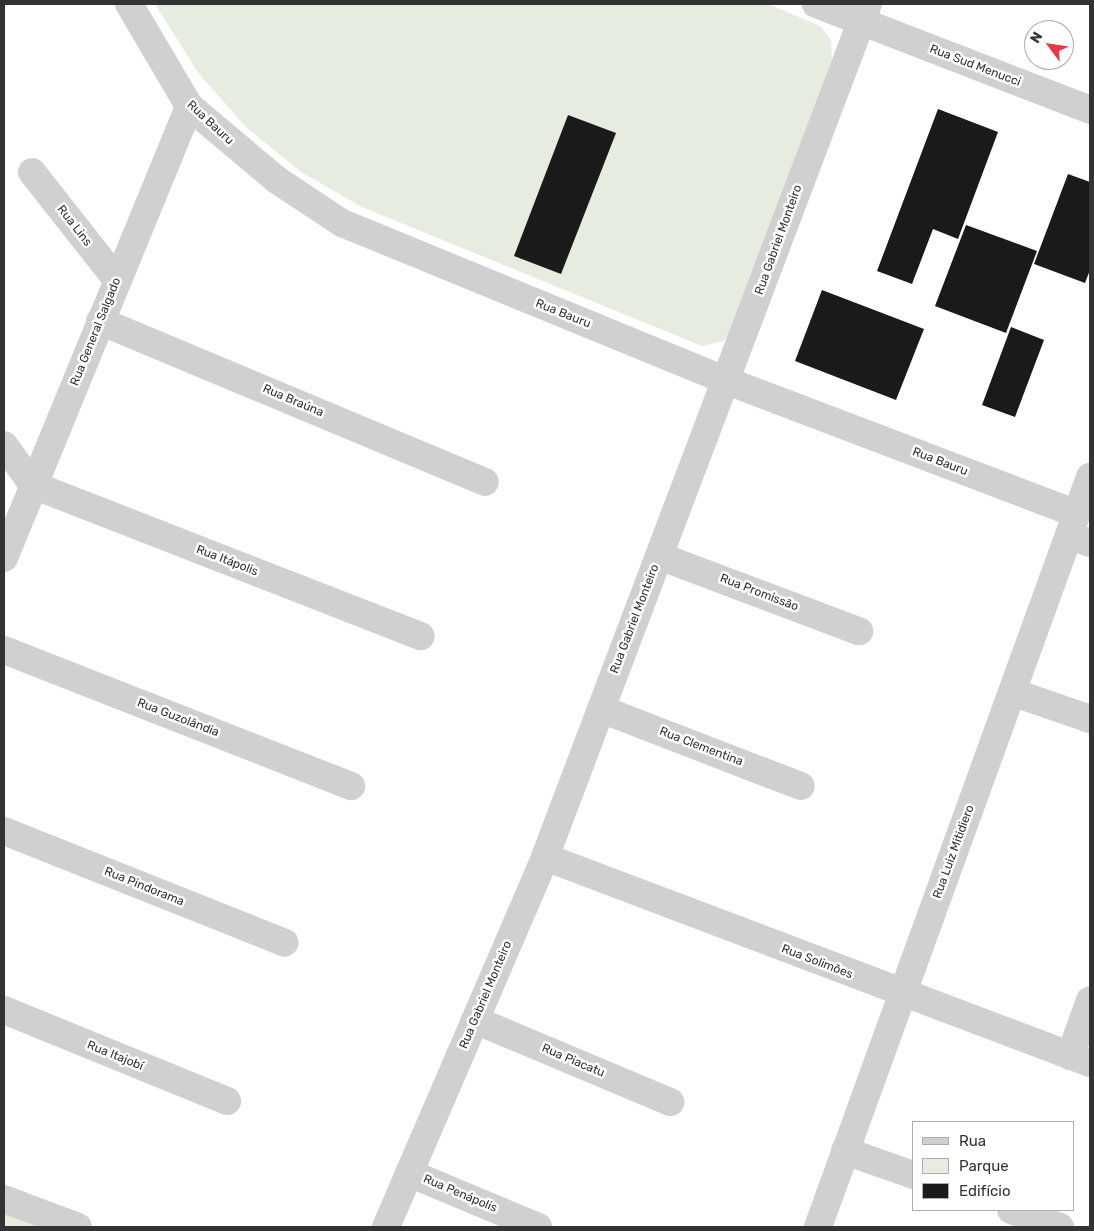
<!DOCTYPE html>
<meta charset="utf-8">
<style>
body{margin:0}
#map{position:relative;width:1094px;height:1231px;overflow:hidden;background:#fff;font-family:Rubik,sans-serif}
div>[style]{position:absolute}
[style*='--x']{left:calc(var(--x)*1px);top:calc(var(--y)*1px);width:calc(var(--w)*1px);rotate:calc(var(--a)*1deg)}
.green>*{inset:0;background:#e6ecdf}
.building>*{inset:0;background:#1a1a1a}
.minor>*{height:28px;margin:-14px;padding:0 14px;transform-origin:14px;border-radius:14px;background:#d0d0d0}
span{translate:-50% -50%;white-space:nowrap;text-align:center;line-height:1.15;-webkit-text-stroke:5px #fff;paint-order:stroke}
.street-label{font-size:12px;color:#333}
.frame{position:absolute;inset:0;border:5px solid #333;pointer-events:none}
.legend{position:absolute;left:912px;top:1121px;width:162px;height:90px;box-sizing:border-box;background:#fff;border:1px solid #adadad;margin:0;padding:6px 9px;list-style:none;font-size:15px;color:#333}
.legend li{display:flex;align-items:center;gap:10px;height:25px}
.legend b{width:25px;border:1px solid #adadad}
.north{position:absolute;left:1024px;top:20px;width:50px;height:50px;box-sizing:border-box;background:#fff;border:1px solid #adadad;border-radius:50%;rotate:301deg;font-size:14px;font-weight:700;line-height:20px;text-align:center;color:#333}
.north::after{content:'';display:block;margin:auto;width:18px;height:22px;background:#e63946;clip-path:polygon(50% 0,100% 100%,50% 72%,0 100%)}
</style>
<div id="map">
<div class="green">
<i style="clip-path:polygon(155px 4px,768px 4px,820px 26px,831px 40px,832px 59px,737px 324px,724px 341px,702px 346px,362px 207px,301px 172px,246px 127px,199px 74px)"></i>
<i style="clip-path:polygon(4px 1210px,47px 1227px,4px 1227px)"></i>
</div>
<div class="building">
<i style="clip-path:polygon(938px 109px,998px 132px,958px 239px,933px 229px,912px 284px,877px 271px)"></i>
<i style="clip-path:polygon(568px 115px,616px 133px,561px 274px,514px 256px)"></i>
<i style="clip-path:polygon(1068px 174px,1090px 182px,1090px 270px,1085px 283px,1034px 264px)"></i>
<i style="clip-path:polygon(966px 225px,1037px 251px,1006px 333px,935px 306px)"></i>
<i style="clip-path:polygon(822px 290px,924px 329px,896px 400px,795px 361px)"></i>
<i style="clip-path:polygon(1011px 327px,1044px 340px,1015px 417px,982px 405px)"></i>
</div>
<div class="minor">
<i style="--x:129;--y:4;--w:118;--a:59.5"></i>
<i style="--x:189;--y:106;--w:115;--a:40.1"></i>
<i style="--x:277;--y:180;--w:78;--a:33.5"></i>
<i style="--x:342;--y:223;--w:416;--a:22.3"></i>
<i style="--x:727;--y:381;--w:374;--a:20.8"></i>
<i style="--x:816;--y:4;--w:294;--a:21.1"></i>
<i style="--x:32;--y:172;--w:137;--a:51.8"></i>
<i style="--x:100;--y:321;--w:417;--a:22.7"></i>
<i style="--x:4;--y:445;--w:49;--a:54.1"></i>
<i style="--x:33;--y:485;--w:416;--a:21.3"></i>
<i style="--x:1069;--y:535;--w:22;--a:21"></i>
<i style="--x:659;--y:556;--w:214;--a:20.6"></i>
<i style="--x:4;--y:558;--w:488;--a:-67.7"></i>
<i style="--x:4;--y:650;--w:373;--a:21.4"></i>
<i style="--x:1012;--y:692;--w:83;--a:19.1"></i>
<i style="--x:601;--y:709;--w:214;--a:21.1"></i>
<i style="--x:4;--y:831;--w:302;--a:21.7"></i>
<i style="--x:545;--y:857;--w:583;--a:20.71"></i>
<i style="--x:4;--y:1010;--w:241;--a:22.2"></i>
<i style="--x:475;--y:1020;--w:212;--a:22.8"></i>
<i style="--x:1070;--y:1056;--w:59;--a:-70.3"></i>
<i style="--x:845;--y:1151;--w:72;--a:19.4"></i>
<i style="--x:409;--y:1173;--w:140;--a:22.7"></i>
<i style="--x:4;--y:1199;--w:79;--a:20.7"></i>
<i style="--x:1011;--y:1210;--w:52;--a:19.1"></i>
<i style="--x:386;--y:1227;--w:403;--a:-66.7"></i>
<i style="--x:545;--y:857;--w:912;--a:-69.26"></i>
<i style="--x:818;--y:1227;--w:798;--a:-70.07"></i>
</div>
<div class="street-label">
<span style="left:975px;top:66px;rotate:21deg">Rua Sud Menucci</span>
<span style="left:210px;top:123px;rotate:43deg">Rua Bauru</span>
<span style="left:74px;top:226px;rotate:52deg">Rua Lins</span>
<span style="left:779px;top:240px;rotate:-70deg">Rua Gabriel Monteiro</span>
<span style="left:563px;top:314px;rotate:22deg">Rua Bauru</span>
<span style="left:96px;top:332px;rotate:-68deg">Rua General Salgado</span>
<span style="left:293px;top:401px;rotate:23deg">Rua Braúna</span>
<span style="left:940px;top:462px;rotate:21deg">Rua Bauru</span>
<span style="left:227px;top:561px;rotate:21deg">Rua Itápolis</span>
<span style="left:759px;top:593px;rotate:21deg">Rua Promissão</span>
<span style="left:635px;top:619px;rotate:-69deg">Rua Gabriel Monteiro</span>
<span style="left:178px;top:718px;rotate:21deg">Rua Guzolândia</span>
<span style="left:701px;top:747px;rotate:21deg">Rua Clementina</span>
<span style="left:954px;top:852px;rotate:-70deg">Rua Luiz Mitidiero</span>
<span style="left:144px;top:887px;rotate:22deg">Rua Pindorama</span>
<span style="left:817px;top:962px;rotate:21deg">Rua Solimões</span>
<span style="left:486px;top:995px;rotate:-67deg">Rua Gabriel Monteiro</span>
<span style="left:115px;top:1056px;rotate:22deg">Rua Itajobí</span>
<span style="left:573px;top:1061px;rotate:23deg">Rua Piacatu</span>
<span style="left:460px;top:1194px;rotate:23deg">Rua Penápolis</span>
</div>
<div class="frame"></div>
<ul class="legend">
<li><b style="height:6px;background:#d0d0d0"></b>Rua</li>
<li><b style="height:14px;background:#e6ecdf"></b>Parque</li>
<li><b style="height:14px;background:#1a1a1a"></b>Edifício</li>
</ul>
<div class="north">N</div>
</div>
